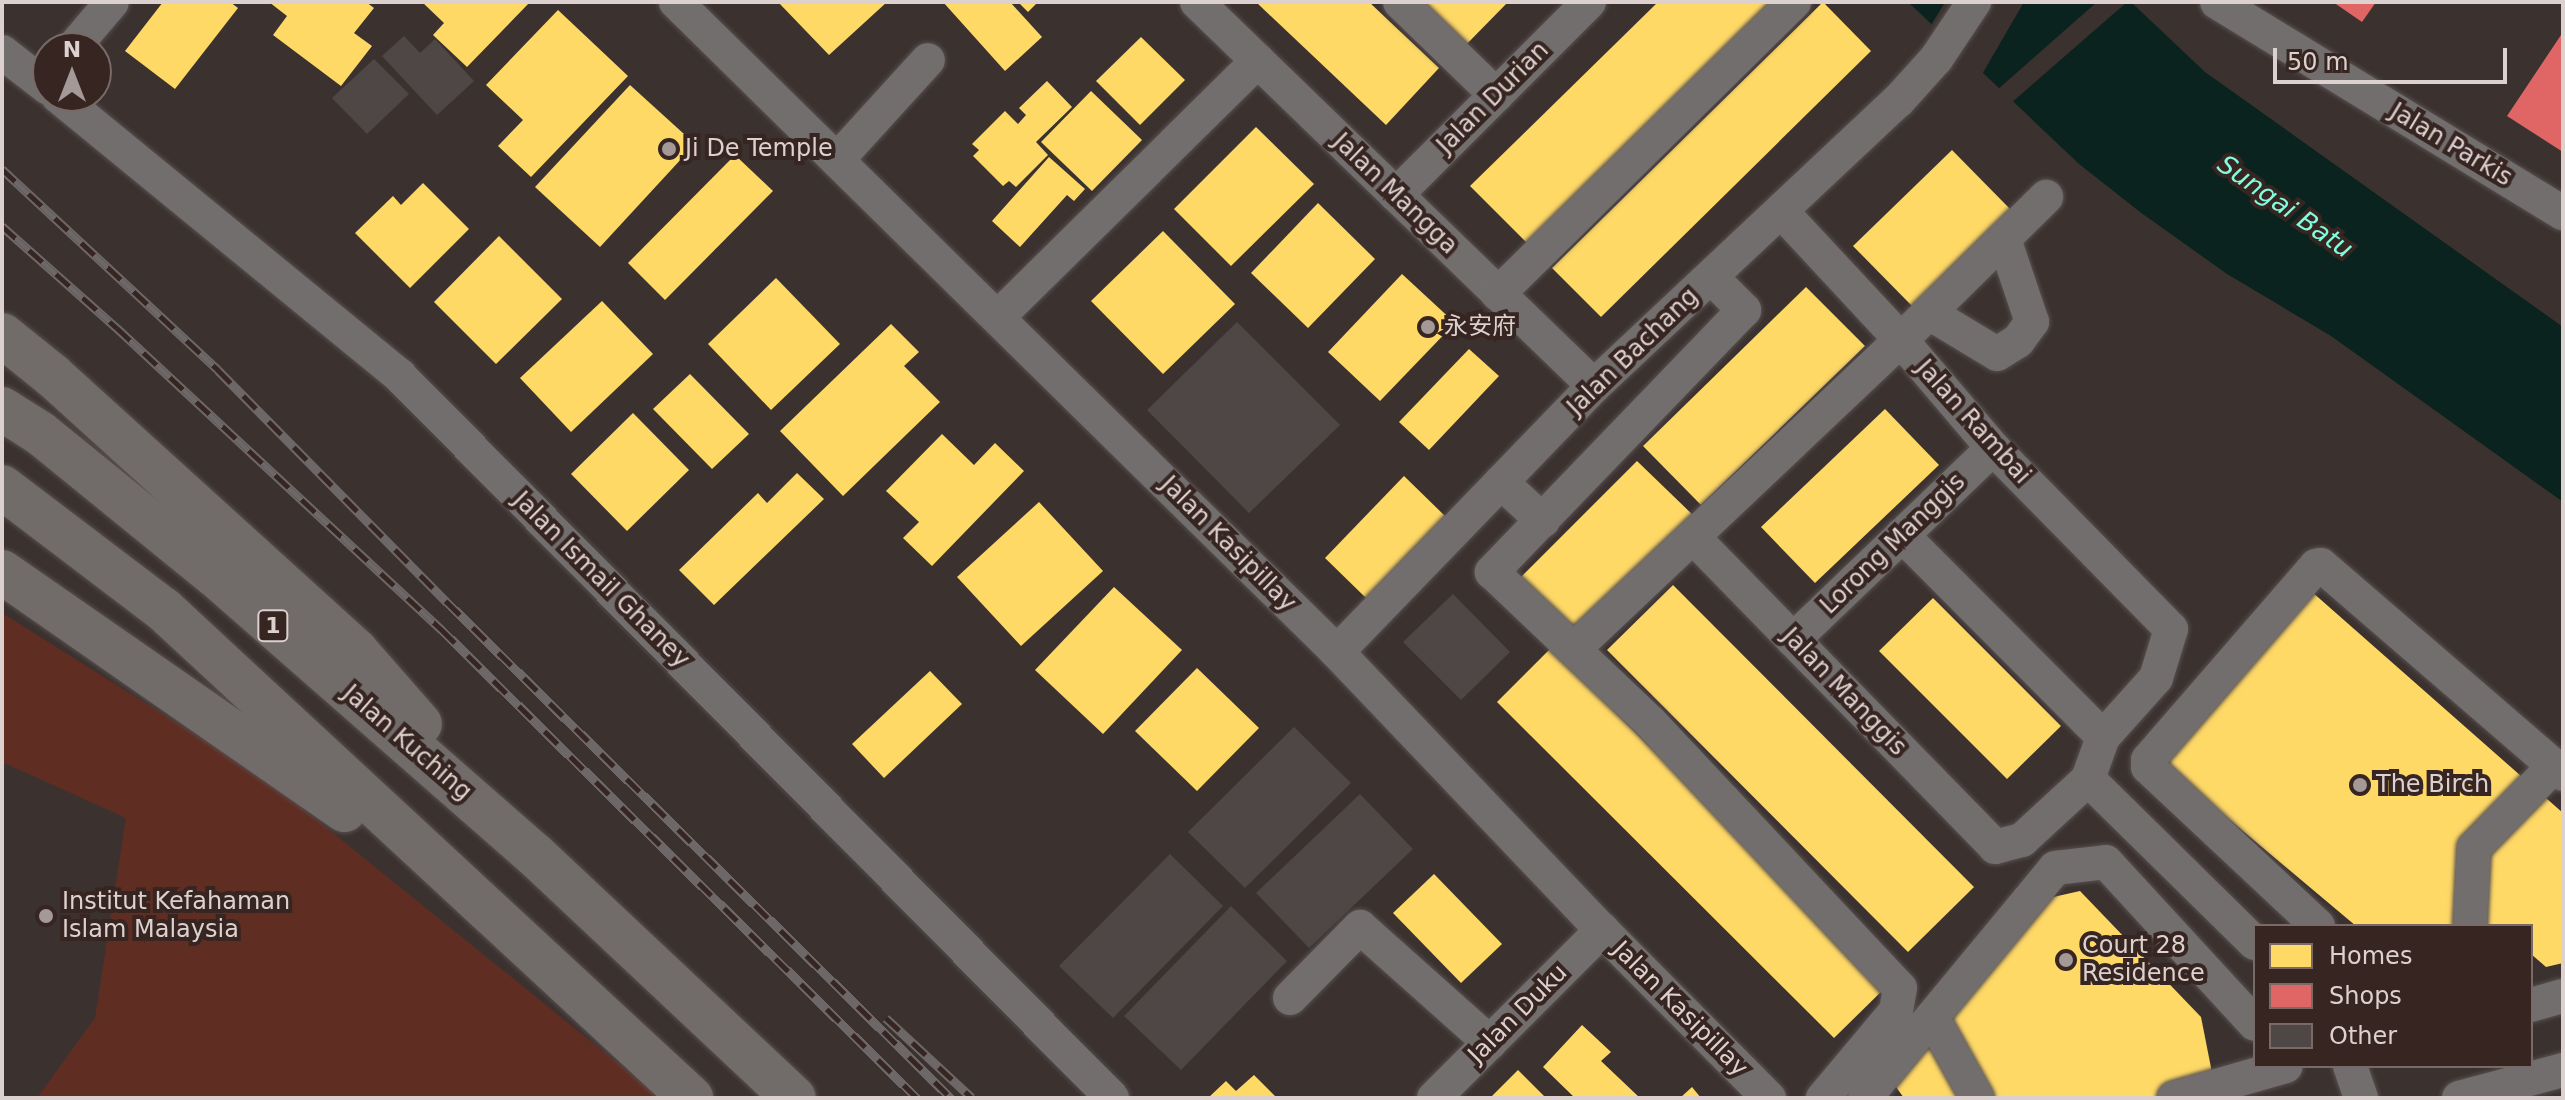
<!DOCTYPE html>
<meta charset="utf-8">
<style>
body{margin:0}
#map{position:relative;width:2565px;height:1100px;overflow:hidden;background:#3b3230;font-family:"DejaVu Sans","Noto Sans SC",sans-serif}
div>[style]{position:absolute}
[style*='--x']{left:calc(var(--x)*1px);top:calc(var(--y)*1px);width:calc(var(--w)*1px);rotate:calc(var(--a)*1deg)}
.green>*{inset:0;background:#602d22}
.water>*{inset:0;background:#0b231e}
.pier>*{inset:0;background:#3b3230}
.homes>*{inset:0;background:#ffd966}
.shops>*{inset:0;background:#e06666}
.building>*{inset:0;background:#4f4745}
.roads{filter:drop-shadow(0 0 2px #574f4d) drop-shadow(0 0 2px #574f4d)}
.minor>*{height:34px;margin:-17px;padding:0 17px;transform-origin:17px;border-radius:17px;background:#716e6d}
.highway>*{height:44px;margin:-22px;padding:0 22px;transform-origin:22px;border-radius:22px;background:#716b6a}
.rail>*{height:9px;margin-top:-4.5px;transform-origin:0;background:repeating-linear-gradient(90deg,#362521 0 18px,#6d6867 0 36px);box-sizing:border-box;border-block:2px solid #6d6867}
.dots>*{width:22px;height:22px;translate:-50% -50%;box-sizing:border-box;border:4px solid #362521;border-radius:50%}
span{translate:-50% -50%;white-space:nowrap;text-align:center;line-height:1.15;-webkit-text-stroke:8px #362521;paint-order:stroke}
.shield-label span{padding:2px 6px;background:#362521;border:2px solid;border-radius:6px;-webkit-text-stroke-width:0}
.shield-label{font-size:22px;color:#ddd1cf;font-weight:700}
.street-label{font-size:24px;color:#ddd1cf}
.poi-label{font-size:24px;color:#ddd1cf}
.left{translate:0 -50%;text-align:left}
.water-label{font-size:26px;color:#80fdde;font-style:italic}
.frame{position:absolute;inset:0;border:4px solid #ddd1cf;pointer-events:none}
.legend{position:absolute;left:2253px;top:924px;width:280px;height:144px;box-sizing:border-box;background:#362521;border:2px solid #796a67;margin:0;padding:10px 14px;list-style:none;font-size:24px;color:#ddd1cf}
.legend li{display:flex;align-items:center;gap:16px;height:40px}
.legend b{width:40px;border:2px solid #796a67}
.north{position:absolute;left:32px;top:32px;width:80px;height:80px;box-sizing:border-box;background:#362521;border:2px solid #796a67;border-radius:50%;rotate:0deg;font-size:22px;font-weight:700;line-height:32px;text-align:center;color:#ddd1cf}
.north::after{content:'';display:block;margin:auto;width:28px;height:36px;background:#a49997;clip-path:polygon(50% 0,100% 100%,50% 72%,0 100%)}
.scale{position:absolute;left:2273px;top:48px;width:234px;height:36px;box-sizing:border-box;border:4px solid #ddd1cf;border-top:0;padding-left:10px;font-size:24px;line-height:28px;white-space:nowrap;color:#ddd1cf;-webkit-text-stroke:6px #362521;paint-order:stroke}
</style>
<div id="map">
<div class="green">
<i style="clip-path:polygon(2px 613px,265px 778px,661px 1098px,37px 1098px,95px 1018px,126px 818px,2px 762px)"></i>
</div>
<div class="water">
<i style="clip-path:polygon(1908px 2px,2131px 2px,2205px 72px,2563px 327px,2563px 502px,2331px 336px,2227px 274px,2140px 212px,2079px 164px)"></i>
</div>
<div class="pier">
<i style="clip-path:polygon(1945px 2px,2024px 2px,1981px 76px,1930px 27px)"></i>
<i style="clip-path:polygon(2097px 2px,2127px 2px,2010px 104px,1996px 91px)"></i>
</div>
<div class="homes">
<i style="clip-path:polygon(163px 2px,230px 2px,238px 8px,175px 89px,125px 51px)"></i>
<i style="clip-path:polygon(269px 2px,366px 2px,374px 8px,354px 33px,372px 46px,341px 86px,273px 35px,287px 16px)"></i>
<i style="clip-path:polygon(422px 2px,530px 2px,467px 67px,433px 35px,444px 23px)"></i>
<i style="clip-path:polygon(778px 2px,887px 2px,829px 55px)"></i>
<i style="clip-path:polygon(943px 2px,1010px 2px,1042px 37px,1005px 71px)"></i>
<i style="clip-path:polygon(1018px 2px,1038px 2px,1028px 12px)"></i>
<i style="clip-path:polygon(1256px 2px,1369px 2px,1439px 68px,1386px 125px)"></i>
<i style="clip-path:polygon(1404px 2px,1508px 2px,1458px 53px)"></i>
<i style="clip-path:polygon(1658px 2px,1779px 2px,1530px 246px,1470px 186px)"></i>
<i style="clip-path:polygon(1823px 2px,1871px 51px,1601px 317px,1552px 268px)"></i>
<i style="clip-path:polygon(558px 10px,628px 76px,531px 177px,498px 146px,523px 120px,486px 85px)"></i>
<i style="clip-path:polygon(1141px 37px,1185px 80px,1140px 125px,1096px 81px)"></i>
<i style="clip-path:polygon(1047px 81px,1072px 107px,1036px 142px,1048px 155px,1016px 187px,1009px 181px,1003px 186px,973px 156px,979px 150px,972px 144px,1005px 111px,1018px 124px,1026px 115px,1019px 108px)"></i>
<i style="clip-path:polygon(630px 85px,695px 144px,600px 247px,535px 187px)"></i>
<i style="clip-path:polygon(1091px 91px,1142px 140px,1092px 191px,1041px 142px)"></i>
<i style="clip-path:polygon(1256px 127px,1314px 184px,1231px 266px,1174px 209px)"></i>
<i style="clip-path:polygon(1952px 150px,2013px 212px,1914px 308px,1853px 246px)"></i>
<i style="clip-path:polygon(735px 155px,773px 191px,665px 300px,628px 263px)"></i>
<i style="clip-path:polygon(1049px 157px,1085px 189px,1074px 201px,1067px 195px,1020px 247px,992px 221px)"></i>
<i style="clip-path:polygon(423px 183px,469px 229px,410px 288px,355px 233px,393px 196px,401px 205px)"></i>
<i style="clip-path:polygon(1318px 203px,1375px 259px,1308px 328px,1251px 273px)"></i>
<i style="clip-path:polygon(1163px 231px,1235px 304px,1163px 374px,1091px 301px)"></i>
<i style="clip-path:polygon(499px 236px,562px 299px,496px 364px,434px 302px)"></i>
<i style="clip-path:polygon(1402px 274px,1455px 323px,1380px 401px,1328px 352px)"></i>
<i style="clip-path:polygon(776px 278px,840px 344px,771px 410px,708px 344px)"></i>
<i style="clip-path:polygon(1806px 287px,1865px 346px,1701px 505px,1643px 446px)"></i>
<i style="clip-path:polygon(602px 301px,653px 354px,571px 432px,520px 378px)"></i>
<i style="clip-path:polygon(891px 324px,919px 352px,904px 366px,940px 402px,843px 496px,780px 431px)"></i>
<i style="clip-path:polygon(1469px 349px,1499px 376px,1429px 450px,1399px 422px)"></i>
<i style="clip-path:polygon(690px 374px,749px 434px,712px 469px,653px 409px)"></i>
<i style="clip-path:polygon(1885px 409px,1939px 465px,1815px 583px,1761px 527px)"></i>
<i style="clip-path:polygon(633px 413px,689px 470px,627px 531px,571px 474px)"></i>
<i style="clip-path:polygon(942px 434px,974px 465px,995px 443px,1024px 471px,932px 566px,903px 538px,919px 522px,886px 491px)"></i>
<i style="clip-path:polygon(1637px 461px,1696px 518px,1574px 641px,1515px 583px)"></i>
<i style="clip-path:polygon(797px 473px,824px 499px,714px 605px,679px 570px,758px 493px,767px 503px)"></i>
<i style="clip-path:polygon(1404px 476px,1445px 516px,1366px 598px,1325px 558px)"></i>
<i style="clip-path:polygon(1039px 502px,1103px 571px,1021px 646px,957px 577px)"></i>
<i style="clip-path:polygon(2303px 584px,2563px 813px,2563px 963px,2546px 967px,2531px 954px,2531px 926px,2356px 926px,2156px 758px)"></i>
<i style="clip-path:polygon(1673px 585px,1974px 887px,1908px 952px,1607px 650px)"></i>
<i style="clip-path:polygon(1114px 587px,1182px 650px,1103px 734px,1035px 670px)"></i>
<i style="clip-path:polygon(1933px 598px,2061px 726px,2007px 779px,1879px 651px)"></i>
<i style="clip-path:polygon(1551px 648px,1888px 985px,1834px 1038px,1497px 702px)"></i>
<i style="clip-path:polygon(1197px 668px,1259px 728px,1197px 791px,1135px 731px)"></i>
<i style="clip-path:polygon(930px 671px,962px 704px,884px 778px,852px 744px)"></i>
<i style="clip-path:polygon(1434px 874px,1502px 944px,1461px 983px,1393px 913px)"></i>
<i style="clip-path:polygon(2080px 891px,2201px 1017px,2217px 1098px,1904px 1098px,1896px 1087px,2027px 903px)"></i>
<i style="clip-path:polygon(1582px 1025px,1611px 1052px,1601px 1061px,1640px 1098px,1575px 1098px,1543px 1067px)"></i>
<i style="clip-path:polygon(1518px 1070px,1546px 1098px,1490px 1098px)"></i>
<i style="clip-path:polygon(1254px 1075px,1277px 1098px,1208px 1098px,1226px 1081px,1236px 1091px)"></i>
<i style="clip-path:polygon(1692px 1087px,1701px 1098px,1680px 1098px)"></i>
</div>
<div class="shops">
<i style="clip-path:polygon(2333px 2px,2376px 2px,2362px 22px)"></i>
<i style="clip-path:polygon(2563px 32px,2563px 152px,2507px 116px)"></i>
</div>
<div class="building">
<i style="clip-path:polygon(404px 36px,420px 53px,435px 39px,474px 81px,437px 115px,382px 56px)"></i>
<i style="clip-path:polygon(374px 59px,409px 94px,367px 134px,332px 98px)"></i>
<i style="clip-path:polygon(1237px 322px,1340px 425px,1249px 513px,1147px 410px)"></i>
<i style="clip-path:polygon(1453px 594px,1510px 652px,1461px 700px,1403px 642px)"></i>
<i style="clip-path:polygon(1294px 727px,1351px 783px,1245px 888px,1188px 832px)"></i>
<i style="clip-path:polygon(1360px 794px,1413px 849px,1309px 948px,1256px 893px)"></i>
<i style="clip-path:polygon(1170px 854px,1223px 906px,1113px 1018px,1059px 966px)"></i>
<i style="clip-path:polygon(1231px 906px,1287px 961px,1181px 1070px,1124px 1016px)"></i>
</div>
<div class="roads">
<div class="minor">
<i style="--x:676;--y:2;--w:927;--a:44.52"></i>
<i style="--x:1337;--y:652;--w:384;--a:46.4"></i>
<i style="--x:1602;--y:930;--w:237;--a:45.2"></i>
<i style="--x:1197;--y:2;--w:552;--a:44.05"></i>
<i style="--x:1400;--y:2;--w:134;--a:44.1"></i>
<i style="--x:2217;--y:2;--w:405;--a:31.4"></i>
<i style="--x:73;--y:48;--w:60;--a:-49.7"></i>
<i style="--x:2;--y:52;--w:58;--a:38"></i>
<i style="--x:58;--y:96;--w:442;--a:39.3"></i>
<i style="--x:400;--y:376;--w:1014;--a:45.4"></i>
<i style="--x:837;--y:160;--w:135;--a:-47.7"></i>
<i style="--x:1396;--y:195;--w:273;--a:-45"></i>
<i style="--x:1781;--y:211;--w:176;--a:47.1"></i>
<i style="--x:1901;--y:340;--w:142;--a:49.6"></i>
<i style="--x:1993;--y:448;--w:254;--a:45.5"></i>
<i style="--x:2171;--y:629;--w:51;--a:107"></i>
<i style="--x:2156;--y:678;--w:79;--a:131.9"></i>
<i style="--x:2103;--y:737;--w:45;--a:109.7"></i>
<i style="--x:1711;--y:277;--w:47;--a:45"></i>
<i style="--x:1744;--y:310;--w:364;--a:133.9"></i>
<i style="--x:1492;--y:572;--w:218;--a:43.5"></i>
<i style="--x:1650;--y:722;--w:365;--a:46.8"></i>
<i style="--x:1900;--y:988;--w:23;--a:100"></i>
<i style="--x:1896;--y:1011;--w:114;--a:130"></i>
<i style="--x:1498;--y:294;--w:416;--a:-44.6"></i>
<i style="--x:1929;--y:313;--w:79;--a:31.1"></i>
<i style="--x:1997;--y:354;--w:25;--a:-32"></i>
<i style="--x:2018;--y:341;--w:24;--a:-54"></i>
<i style="--x:2032;--y:322;--w:88;--a:-108.6"></i>
<i style="--x:998;--y:317;--w:365;--a:-44.6"></i>
<i style="--x:1501;--y:482;--w:57;--a:42.9"></i>
<i style="--x:1902;--y:535;--w:285;--a:45.1"></i>
<i style="--x:1693;--y:537;--w:433;--a:45.7"></i>
<i style="--x:1995;--y:847;--w:28;--a:-15"></i>
<i style="--x:2022;--y:840;--w:90;--a:-42.7"></i>
<i style="--x:2088;--y:779;--w:234;--a:44.5"></i>
<i style="--x:1793;--y:640;--w:277;--a:-43.8"></i>
<i style="--x:1575;--y:648;--w:448;--a:-43.4"></i>
<i style="--x:1901;--y:340;--w:204;--a:-44.6"></i>
<i style="--x:1337;--y:652;--w:370;--a:-46"></i>
<i style="--x:1594;--y:386;--w:417;--a:-43.2"></i>
<i style="--x:1898;--y:101;--w:57;--a:-47.9"></i>
<i style="--x:1936;--y:59;--w:69;--a:-56.3"></i>
<i style="--x:2318;--y:926;--w:233;--a:-136.9"></i>
<i style="--x:2148;--y:767;--w:7;--a:-90"></i>
<i style="--x:2148;--y:760;--w:257;--a:-49.1"></i>
<i style="--x:2316;--y:566;--w:5;--a:-11"></i>
<i style="--x:2321;--y:565;--w:320;--a:40.8"></i>
<i style="--x:2470;--y:926;--w:78;--a:-87.1"></i>
<i style="--x:2474;--y:848;--w:115;--a:-45.7"></i>
<i style="--x:1290;--y:998;--w:100;--a:-45.4"></i>
<i style="--x:1360;--y:927;--w:174;--a:41.7"></i>
<i style="--x:2531;--y:1005;--w:33;--a:-16"></i>
<i style="--x:1932;--y:1017;--w:93;--a:60.9"></i>
<i style="--x:2350;--y:1066;--w:34;--a:71"></i>
<i style="--x:1434;--y:1098;--w:238;--a:-45"></i>
<i style="--x:1865;--y:1098;--w:298;--a:-50.4"></i>
<i style="--x:2055;--y:868;--w:51;--a:-6.7"></i>
<i style="--x:2106;--y:862;--w:220;--a:47.4"></i>
<i style="--x:2174;--y:1098;--w:116;--a:-15.9"></i>
<i style="--x:2459;--y:1098;--w:108;--a:-15.1"></i>
</div>
<div class="highway">
<i style="--x:2;--y:335;--w:65;--a:38.8"></i>
<i style="--x:53;--y:376;--w:409;--a:42.2"></i>
<i style="--x:356;--y:651;--w:97;--a:48.8"></i>
<i style="--x:2;--y:409;--w:45;--a:32.3"></i>
<i style="--x:40;--y:433;--w:225;--a:39.1"></i>
<i style="--x:215;--y:575;--w:425;--a:41.2"></i>
<i style="--x:535;--y:855;--w:355;--a:43.2"></i>
<i style="--x:2;--y:487;--w:202;--a:37.2"></i>
<i style="--x:163;--y:609;--w:720;--a:42.8"></i>
<i style="--x:2;--y:572;--w:417;--a:34.8"></i>
</div>
</div>
<div class="rail">
<i style="--x:2;--y:169;--w:295;--a:42.9"></i>
<i style="--x:218;--y:370;--w:326;--a:45.4"></i>
<i style="--x:447;--y:602;--w:707;--a:44.54"></i>
<i style="--x:2;--y:226;--w:154;--a:41.6"></i>
<i style="--x:117;--y:328;--w:444;--a:42.9"></i>
<i style="--x:442;--y:630;--w:667;--a:44.57"></i>
<i style="--x:886;--y:1018;--w:117;--a:42.9"></i>
</div>
<div class="dots">
<i style="left:669px;top:149px;background:#a49997"></i>
<i style="left:1428px;top:327px;background:#a49997"></i>
<i style="left:2360px;top:785px;background:#a49997"></i>
<i style="left:46px;top:916px;background:#a49997"></i>
<i style="left:2066px;top:960px;background:#a49997"></i>
</div>
<div class="shield-label">
<span style="left:273px;top:626px">1</span>
</div>
<div class="street-label">
<span style="left:1493px;top:98px;rotate:-45deg">Jalan Durian</span>
<span style="left:2451px;top:145px;rotate:31deg">Jalan Parkis</span>
<span style="left:1395px;top:194px;rotate:44deg">Jalan Mangga</span>
<span style="left:1633px;top:352px;rotate:-44deg">Jalan Bachang</span>
<span style="left:1973px;top:422px;rotate:48deg">Jalan Rambai</span>
<span style="left:1228px;top:544px;rotate:45deg">Jalan Kasipillay</span>
<span style="left:1893px;top:544px;rotate:-44deg">Lorong Manggis</span>
<span style="left:601px;top:580px;rotate:45deg">Jalan Ismail Ghaney</span>
<span style="left:1844px;top:692px;rotate:46deg">Jalan Manggis</span>
<span style="left:407px;top:743px;rotate:41deg">Jalan Kuching</span>
<span style="left:1680px;top:1009px;rotate:45deg">Jalan Kasipillay</span>
<span style="left:1518px;top:1014px;rotate:-45deg">Jalan Duku</span>
</div>
<div class="poi-label">
<span class="left" style="left:685px;top:149px">Ji De Temple</span>
<span class="left" style="left:1444px;top:327px">永安府</span>
<span class="left" style="left:2376px;top:785px">The Birch</span>
<span class="left" style="left:62px;top:916px">Institut Kefahaman<br>Islam Malaysia</span>
<span class="left" style="left:2082px;top:960px">Court 28<br>Residence</span>
</div>
<div class="water-label">
<span style="left:2285px;top:207px;rotate:35deg">Sungai Batu</span>
</div>
<div class="frame"></div>
<ul class="legend">
<li><b style="height:22px;background:#ffd966"></b>Homes</li>
<li><b style="height:22px;background:#e06666"></b>Shops</li>
<li><b style="height:22px;background:#4f4745"></b>Other</li>
</ul>
<div class="north">N</div>
<div class="scale">50 m</div>
</div>
